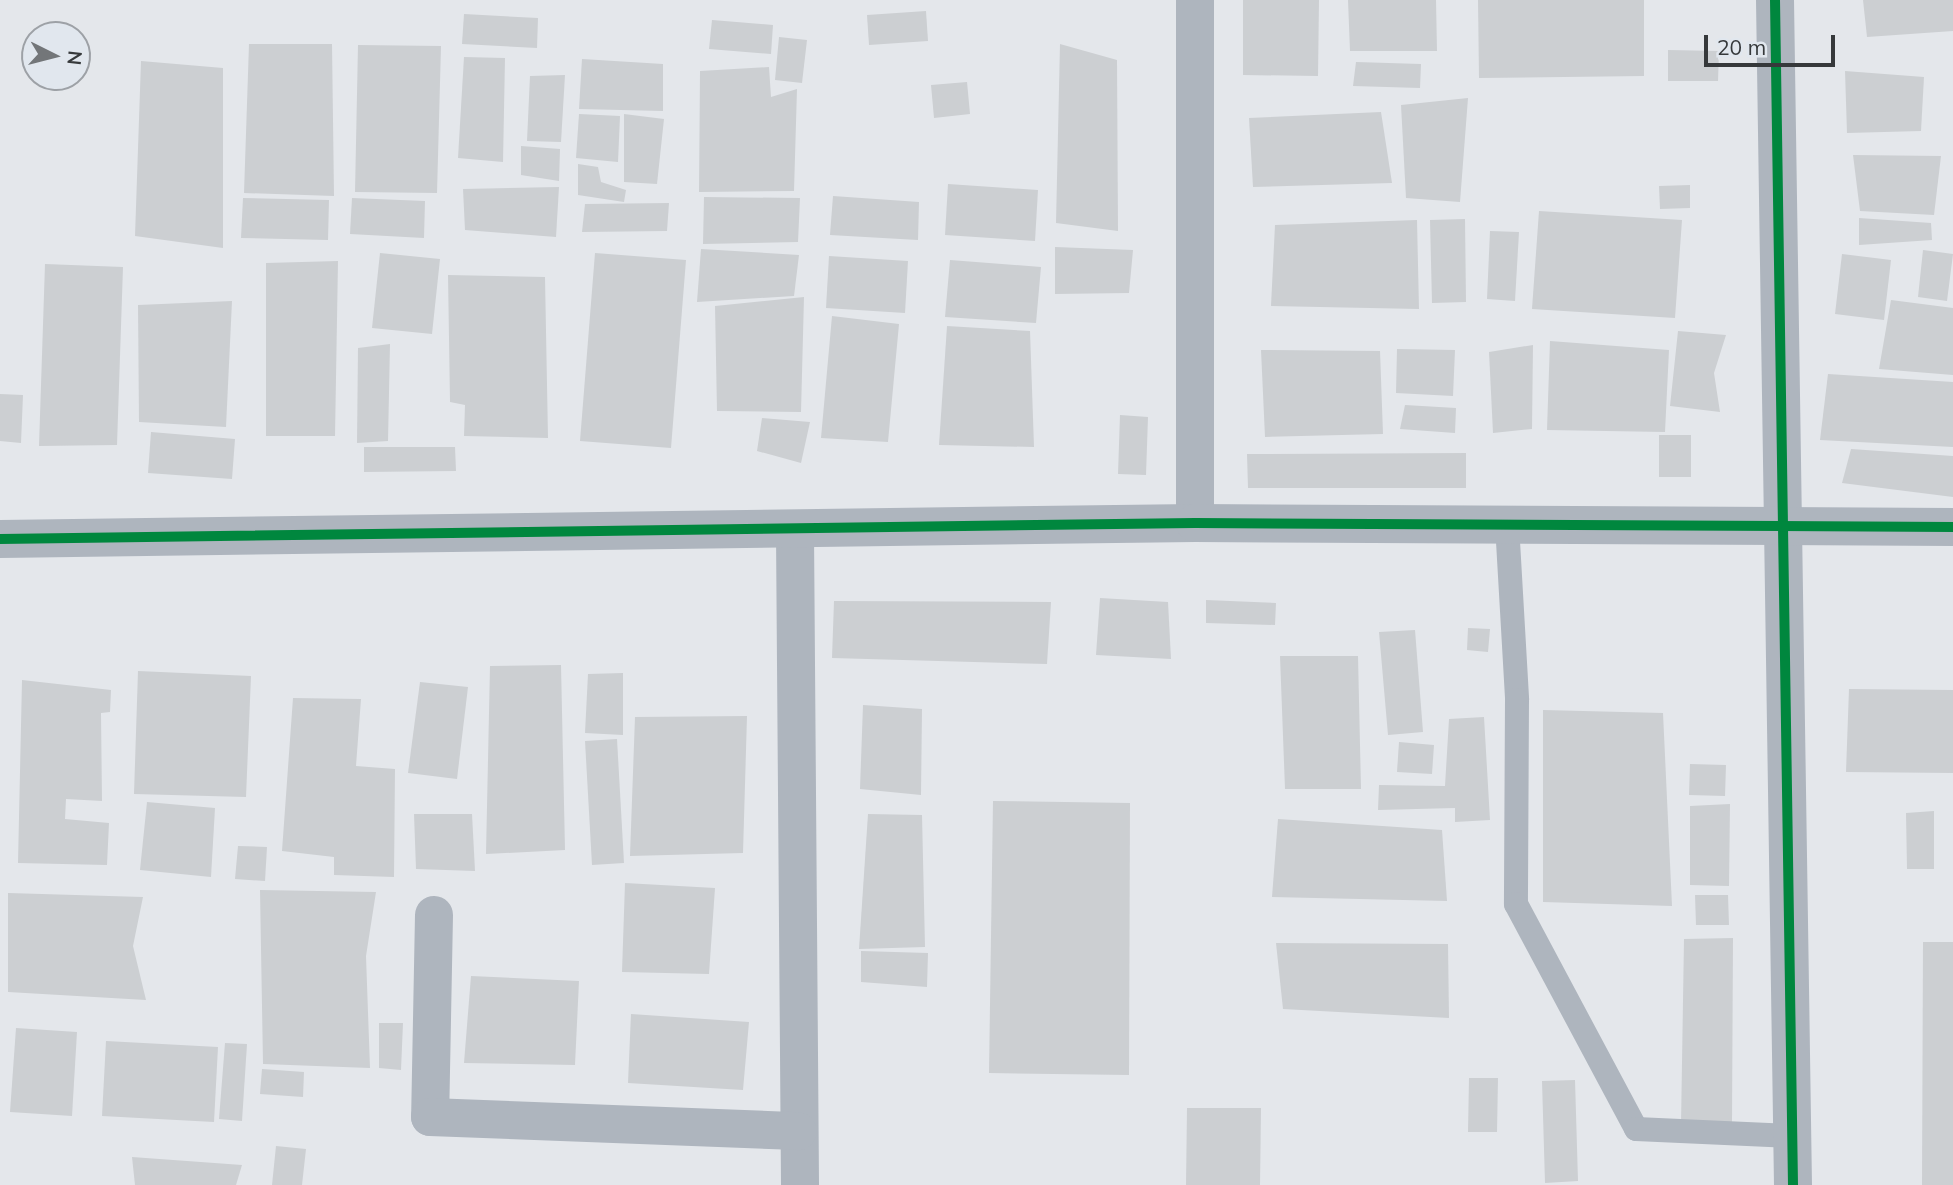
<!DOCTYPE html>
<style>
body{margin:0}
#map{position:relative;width:1953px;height:1185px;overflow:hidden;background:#e4e7eb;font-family:Mulish,sans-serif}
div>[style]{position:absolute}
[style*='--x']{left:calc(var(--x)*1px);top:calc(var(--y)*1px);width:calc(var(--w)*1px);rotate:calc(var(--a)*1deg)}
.building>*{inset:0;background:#cccfd2}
.lane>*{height:24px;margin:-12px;padding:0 12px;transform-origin:12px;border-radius:12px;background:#aeb5be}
.street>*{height:38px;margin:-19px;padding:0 19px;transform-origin:19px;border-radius:19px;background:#aeb5be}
.cycleway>*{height:10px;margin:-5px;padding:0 5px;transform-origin:5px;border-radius:5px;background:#00873e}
span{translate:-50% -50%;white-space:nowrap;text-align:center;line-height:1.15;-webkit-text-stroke:7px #e1e7ee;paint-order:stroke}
.north{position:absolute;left:21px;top:21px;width:70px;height:70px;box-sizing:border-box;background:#e1e7ee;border:2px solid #9da1a6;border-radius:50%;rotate:96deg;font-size:19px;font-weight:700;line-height:28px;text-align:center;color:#36393b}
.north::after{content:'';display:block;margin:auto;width:24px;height:32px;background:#737679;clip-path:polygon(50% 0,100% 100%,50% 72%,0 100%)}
.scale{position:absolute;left:1704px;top:35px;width:131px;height:32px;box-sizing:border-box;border:4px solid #36393b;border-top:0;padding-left:9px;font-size:21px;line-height:24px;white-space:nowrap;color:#36393b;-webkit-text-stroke:5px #e1e7ee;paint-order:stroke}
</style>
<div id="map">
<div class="building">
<i style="clip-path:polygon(1243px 0,1319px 0,1318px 76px,1243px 75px)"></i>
<i style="clip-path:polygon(1348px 0,1436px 0,1437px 51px,1350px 51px)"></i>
<i style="clip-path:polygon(1478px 0,1644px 0,1644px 76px,1479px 78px)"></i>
<i style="clip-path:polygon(1863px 0,1953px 0,1953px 31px,1867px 37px)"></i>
<i style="clip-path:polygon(926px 11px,928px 41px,869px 45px,867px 15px)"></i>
<i style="clip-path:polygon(464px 14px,538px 18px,537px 48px,462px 44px)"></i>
<i style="clip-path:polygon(712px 20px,773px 25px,771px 54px,709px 49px)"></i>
<i style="clip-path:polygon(779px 37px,807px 40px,802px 83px,775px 80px)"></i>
<i style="clip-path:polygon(249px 44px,332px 44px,334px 196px,244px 193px)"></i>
<i style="clip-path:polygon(1060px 44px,1117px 60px,1118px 231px,1056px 223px)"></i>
<i style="clip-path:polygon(358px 45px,441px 46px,437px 193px,355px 192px)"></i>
<i style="clip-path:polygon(1668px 50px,1719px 51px,1718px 81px,1668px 81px)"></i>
<i style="clip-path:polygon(464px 57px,505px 58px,503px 162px,458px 158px)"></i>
<i style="clip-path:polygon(582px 59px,663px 64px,663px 111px,579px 109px)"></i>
<i style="clip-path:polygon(141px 61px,223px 68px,223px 248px,135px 236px)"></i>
<i style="clip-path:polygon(1356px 62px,1421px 64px,1420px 88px,1353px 86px)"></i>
<i style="clip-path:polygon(769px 67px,771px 97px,797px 89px,794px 191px,699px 192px,700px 71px)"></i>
<i style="clip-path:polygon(1845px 71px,1924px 77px,1921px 131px,1847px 133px)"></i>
<i style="clip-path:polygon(565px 75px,561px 142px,527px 141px,530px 76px)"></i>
<i style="clip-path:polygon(967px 82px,970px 114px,934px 118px,931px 85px)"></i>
<i style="clip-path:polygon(1468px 98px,1460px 202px,1406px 198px,1401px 105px)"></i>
<i style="clip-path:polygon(1381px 112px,1392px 183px,1253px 187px,1249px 118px)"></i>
<i style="clip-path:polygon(579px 114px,620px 116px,618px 162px,576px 158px)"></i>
<i style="clip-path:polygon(624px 114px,664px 119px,657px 184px,624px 182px)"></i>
<i style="clip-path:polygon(521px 146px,560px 149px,559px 181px,521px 175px)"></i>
<i style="clip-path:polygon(1853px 155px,1941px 156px,1934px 215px,1860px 211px)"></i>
<i style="clip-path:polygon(578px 164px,598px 167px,601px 182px,626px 190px,624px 202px,578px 195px)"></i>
<i style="clip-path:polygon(948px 184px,1038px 190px,1035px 241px,945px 235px)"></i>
<i style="clip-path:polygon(1690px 185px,1690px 208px,1660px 209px,1659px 186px)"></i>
<i style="clip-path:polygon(559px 187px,556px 237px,465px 230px,463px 189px)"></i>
<i style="clip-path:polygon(833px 196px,919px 202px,918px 240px,830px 235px)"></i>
<i style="clip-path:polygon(704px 197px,800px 198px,798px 242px,703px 244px)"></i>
<i style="clip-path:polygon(243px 198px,329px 200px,328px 240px,241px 238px)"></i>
<i style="clip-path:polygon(352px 198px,425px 201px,424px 238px,350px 234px)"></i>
<i style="clip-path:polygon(669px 203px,667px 231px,582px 232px,585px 204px)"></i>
<i style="clip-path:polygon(1539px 211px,1682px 220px,1675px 318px,1532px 309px)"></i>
<i style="clip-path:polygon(1859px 218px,1931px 223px,1932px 240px,1859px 245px)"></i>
<i style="clip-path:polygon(1465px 219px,1466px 302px,1432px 303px,1430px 220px)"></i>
<i style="clip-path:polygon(1417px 220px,1419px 309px,1271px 306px,1275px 225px)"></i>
<i style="clip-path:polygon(1490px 231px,1519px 232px,1515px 301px,1487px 299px)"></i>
<i style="clip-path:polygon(1055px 247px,1133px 250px,1129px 293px,1055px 294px)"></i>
<i style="clip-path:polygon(701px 249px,799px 255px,794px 296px,697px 302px)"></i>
<i style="clip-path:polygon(1923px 250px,1953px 254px,1947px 301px,1918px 297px)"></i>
<i style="clip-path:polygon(380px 253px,440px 259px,432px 334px,372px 328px)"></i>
<i style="clip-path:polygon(595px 253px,686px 260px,671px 448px,580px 441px)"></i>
<i style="clip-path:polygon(1842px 254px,1891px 260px,1884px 320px,1835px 314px)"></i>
<i style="clip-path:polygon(829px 256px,908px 261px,905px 313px,826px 308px)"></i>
<i style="clip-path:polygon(950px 260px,1041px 267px,1036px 323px,945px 317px)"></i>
<i style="clip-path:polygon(338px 261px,335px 436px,266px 436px,266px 263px)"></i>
<i style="clip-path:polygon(45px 264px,123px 267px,117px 445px,39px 446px)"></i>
<i style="clip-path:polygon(448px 275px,545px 277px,548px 438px,464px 436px,465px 405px,450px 402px)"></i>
<i style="clip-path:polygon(804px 297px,801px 412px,717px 411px,715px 306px)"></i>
<i style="clip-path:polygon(1891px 300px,1953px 308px,1953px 375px,1879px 369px)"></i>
<i style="clip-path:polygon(232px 301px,226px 427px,139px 422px,138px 305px)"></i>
<i style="clip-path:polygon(832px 316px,899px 324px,888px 442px,821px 438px)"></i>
<i style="clip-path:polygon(947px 326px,1030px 331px,1034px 447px,939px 445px)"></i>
<i style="clip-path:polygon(1678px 331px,1726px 335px,1714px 373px,1720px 412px,1670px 406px)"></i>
<i style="clip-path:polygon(1550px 341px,1669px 350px,1665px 432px,1547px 430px)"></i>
<i style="clip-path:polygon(390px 344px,388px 441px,357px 443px,358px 348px)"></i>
<i style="clip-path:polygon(1533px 345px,1532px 429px,1493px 433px,1489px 352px)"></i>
<i style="clip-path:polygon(1397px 349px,1455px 350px,1453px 396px,1396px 393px)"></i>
<i style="clip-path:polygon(1261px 350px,1380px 351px,1383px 434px,1265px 437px)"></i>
<i style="clip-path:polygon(1828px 374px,1953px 382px,1953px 447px,1820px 440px)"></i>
<i style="clip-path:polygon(0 394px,23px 395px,21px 443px,0 441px)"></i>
<i style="clip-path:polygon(1405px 405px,1456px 408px,1455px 433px,1400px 429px)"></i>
<i style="clip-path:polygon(1120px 415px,1148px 417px,1146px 475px,1118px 474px)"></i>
<i style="clip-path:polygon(762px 418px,810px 422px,801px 463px,757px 451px)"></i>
<i style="clip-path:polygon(151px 432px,235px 439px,232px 479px,148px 473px)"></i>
<i style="clip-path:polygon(1659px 435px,1691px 435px,1691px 477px,1659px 477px)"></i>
<i style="clip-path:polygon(364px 447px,455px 447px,456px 471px,364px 472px)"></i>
<i style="clip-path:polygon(1851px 449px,1953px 456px,1953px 497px,1842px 483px)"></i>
<i style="clip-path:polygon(1466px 453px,1466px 488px,1248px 488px,1247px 454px)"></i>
<i style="clip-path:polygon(1100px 598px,1168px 602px,1171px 659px,1096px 655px)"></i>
<i style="clip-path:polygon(1206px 600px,1276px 603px,1275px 625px,1206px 623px)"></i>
<i style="clip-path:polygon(834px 601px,1051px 602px,1047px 664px,832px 658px)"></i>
<i style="clip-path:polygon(1468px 628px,1490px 629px,1488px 652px,1467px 650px)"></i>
<i style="clip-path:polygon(1415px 630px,1423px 732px,1388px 735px,1379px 632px)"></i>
<i style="clip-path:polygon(1280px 656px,1358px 656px,1361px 789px,1285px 789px)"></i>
<i style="clip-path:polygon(561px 665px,565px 850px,486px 854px,490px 666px)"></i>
<i style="clip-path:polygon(138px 671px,251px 676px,246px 797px,134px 794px)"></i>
<i style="clip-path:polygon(623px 673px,623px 735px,585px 733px,588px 674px)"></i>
<i style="clip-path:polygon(22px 680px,111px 690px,110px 712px,101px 713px,102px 801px,66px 799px,65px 819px,109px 823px,107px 865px,18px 863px)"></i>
<i style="clip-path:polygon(420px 682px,468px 687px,457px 779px,408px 773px)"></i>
<i style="clip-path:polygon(1849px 689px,1953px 690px,1953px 773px,1846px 772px)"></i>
<i style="clip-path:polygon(293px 698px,361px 699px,356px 766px,395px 769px,394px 877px,334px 875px,334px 857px,282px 851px)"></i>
<i style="clip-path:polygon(863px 705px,922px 709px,921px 795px,860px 789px)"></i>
<i style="clip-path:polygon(1543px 710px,1663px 713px,1672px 906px,1543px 902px)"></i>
<i style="clip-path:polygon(747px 716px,743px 853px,630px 856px,635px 717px)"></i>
<i style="clip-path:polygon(1484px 717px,1490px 820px,1455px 822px,1455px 808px,1378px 810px,1379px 785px,1445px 786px,1449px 719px)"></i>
<i style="clip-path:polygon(617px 739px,624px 863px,592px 865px,585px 741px)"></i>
<i style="clip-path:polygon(1399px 742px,1434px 745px,1432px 774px,1397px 772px)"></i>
<i style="clip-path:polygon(1690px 764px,1726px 765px,1725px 796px,1689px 795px)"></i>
<i style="clip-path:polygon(993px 801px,1130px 803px,1129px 1075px,989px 1073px)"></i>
<i style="clip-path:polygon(147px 802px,215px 808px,211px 877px,140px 870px)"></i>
<i style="clip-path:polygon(1730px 804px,1729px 886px,1690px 885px,1690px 806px)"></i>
<i style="clip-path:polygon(1934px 811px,1934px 869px,1907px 869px,1906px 813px)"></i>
<i style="clip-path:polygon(414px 814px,472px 814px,475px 871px,416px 869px)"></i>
<i style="clip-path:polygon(868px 814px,922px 815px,925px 947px,859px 949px)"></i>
<i style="clip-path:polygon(1278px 819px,1442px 830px,1447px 901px,1272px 897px)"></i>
<i style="clip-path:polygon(238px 846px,267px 847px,265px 881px,235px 879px)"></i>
<i style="clip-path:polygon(625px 883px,715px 888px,709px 974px,622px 972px)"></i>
<i style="clip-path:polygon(260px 890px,376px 892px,366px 956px,370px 1068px,263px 1064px)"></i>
<i style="clip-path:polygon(8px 893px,143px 897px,133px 946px,146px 1000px,8px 992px)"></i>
<i style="clip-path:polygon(1695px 895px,1728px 895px,1729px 925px,1696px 925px)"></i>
<i style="clip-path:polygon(1733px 938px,1732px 1122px,1681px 1125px,1684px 939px)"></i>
<i style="clip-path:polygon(1923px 942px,1953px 942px,1953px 1185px,1922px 1185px)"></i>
<i style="clip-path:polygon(1276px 943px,1448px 944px,1449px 1018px,1283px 1009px)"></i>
<i style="clip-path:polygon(861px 951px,928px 953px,927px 987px,861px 982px)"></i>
<i style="clip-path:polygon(471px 976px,579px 981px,575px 1065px,464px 1063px)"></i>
<i style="clip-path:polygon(631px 1014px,749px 1022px,743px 1090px,628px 1083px)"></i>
<i style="clip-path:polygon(379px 1023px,403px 1023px,401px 1070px,379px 1068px)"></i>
<i style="clip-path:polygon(16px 1028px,77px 1032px,72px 1116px,10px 1112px)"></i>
<i style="clip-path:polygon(106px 1041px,218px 1047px,214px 1122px,102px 1116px)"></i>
<i style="clip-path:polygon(225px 1043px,247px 1044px,242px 1121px,219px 1119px)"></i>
<i style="clip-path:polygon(262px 1069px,304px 1072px,303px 1097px,260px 1094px)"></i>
<i style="clip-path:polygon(1469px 1078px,1498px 1078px,1497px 1132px,1468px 1132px)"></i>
<i style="clip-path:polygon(1575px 1080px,1578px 1181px,1545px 1183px,1542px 1081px)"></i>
<i style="clip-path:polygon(1187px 1108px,1261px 1108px,1260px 1185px,1186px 1185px)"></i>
<i style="clip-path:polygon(276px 1146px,306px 1149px,302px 1185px,272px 1185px)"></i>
<i style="clip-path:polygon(132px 1157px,242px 1165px,236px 1185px,135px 1185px)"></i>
</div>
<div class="lane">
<i style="--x:1507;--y:524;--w:176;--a:86.7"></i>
<i style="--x:1517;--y:700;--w:204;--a:90.3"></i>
<i style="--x:1516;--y:904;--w:255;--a:61.9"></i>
<i style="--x:1636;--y:1129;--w:157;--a:2.6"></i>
</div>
<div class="street">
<i style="--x:1195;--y:0;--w:523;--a:90"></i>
<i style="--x:1775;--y:0;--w:1185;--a:89.13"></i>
<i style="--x:795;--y:533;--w:652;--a:89.56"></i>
<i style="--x:0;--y:539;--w:1195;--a:-0.77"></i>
<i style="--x:1195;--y:523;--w:758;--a:0.3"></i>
<i style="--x:434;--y:915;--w:202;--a:91.1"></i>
<i style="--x:430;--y:1117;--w:368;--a:2.2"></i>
</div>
<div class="cycleway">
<i style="--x:1775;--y:0;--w:1185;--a:89.13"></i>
<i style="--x:0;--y:539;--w:1195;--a:-0.77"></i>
<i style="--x:1195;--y:523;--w:758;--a:0.3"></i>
</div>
<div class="north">N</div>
<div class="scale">20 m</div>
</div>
